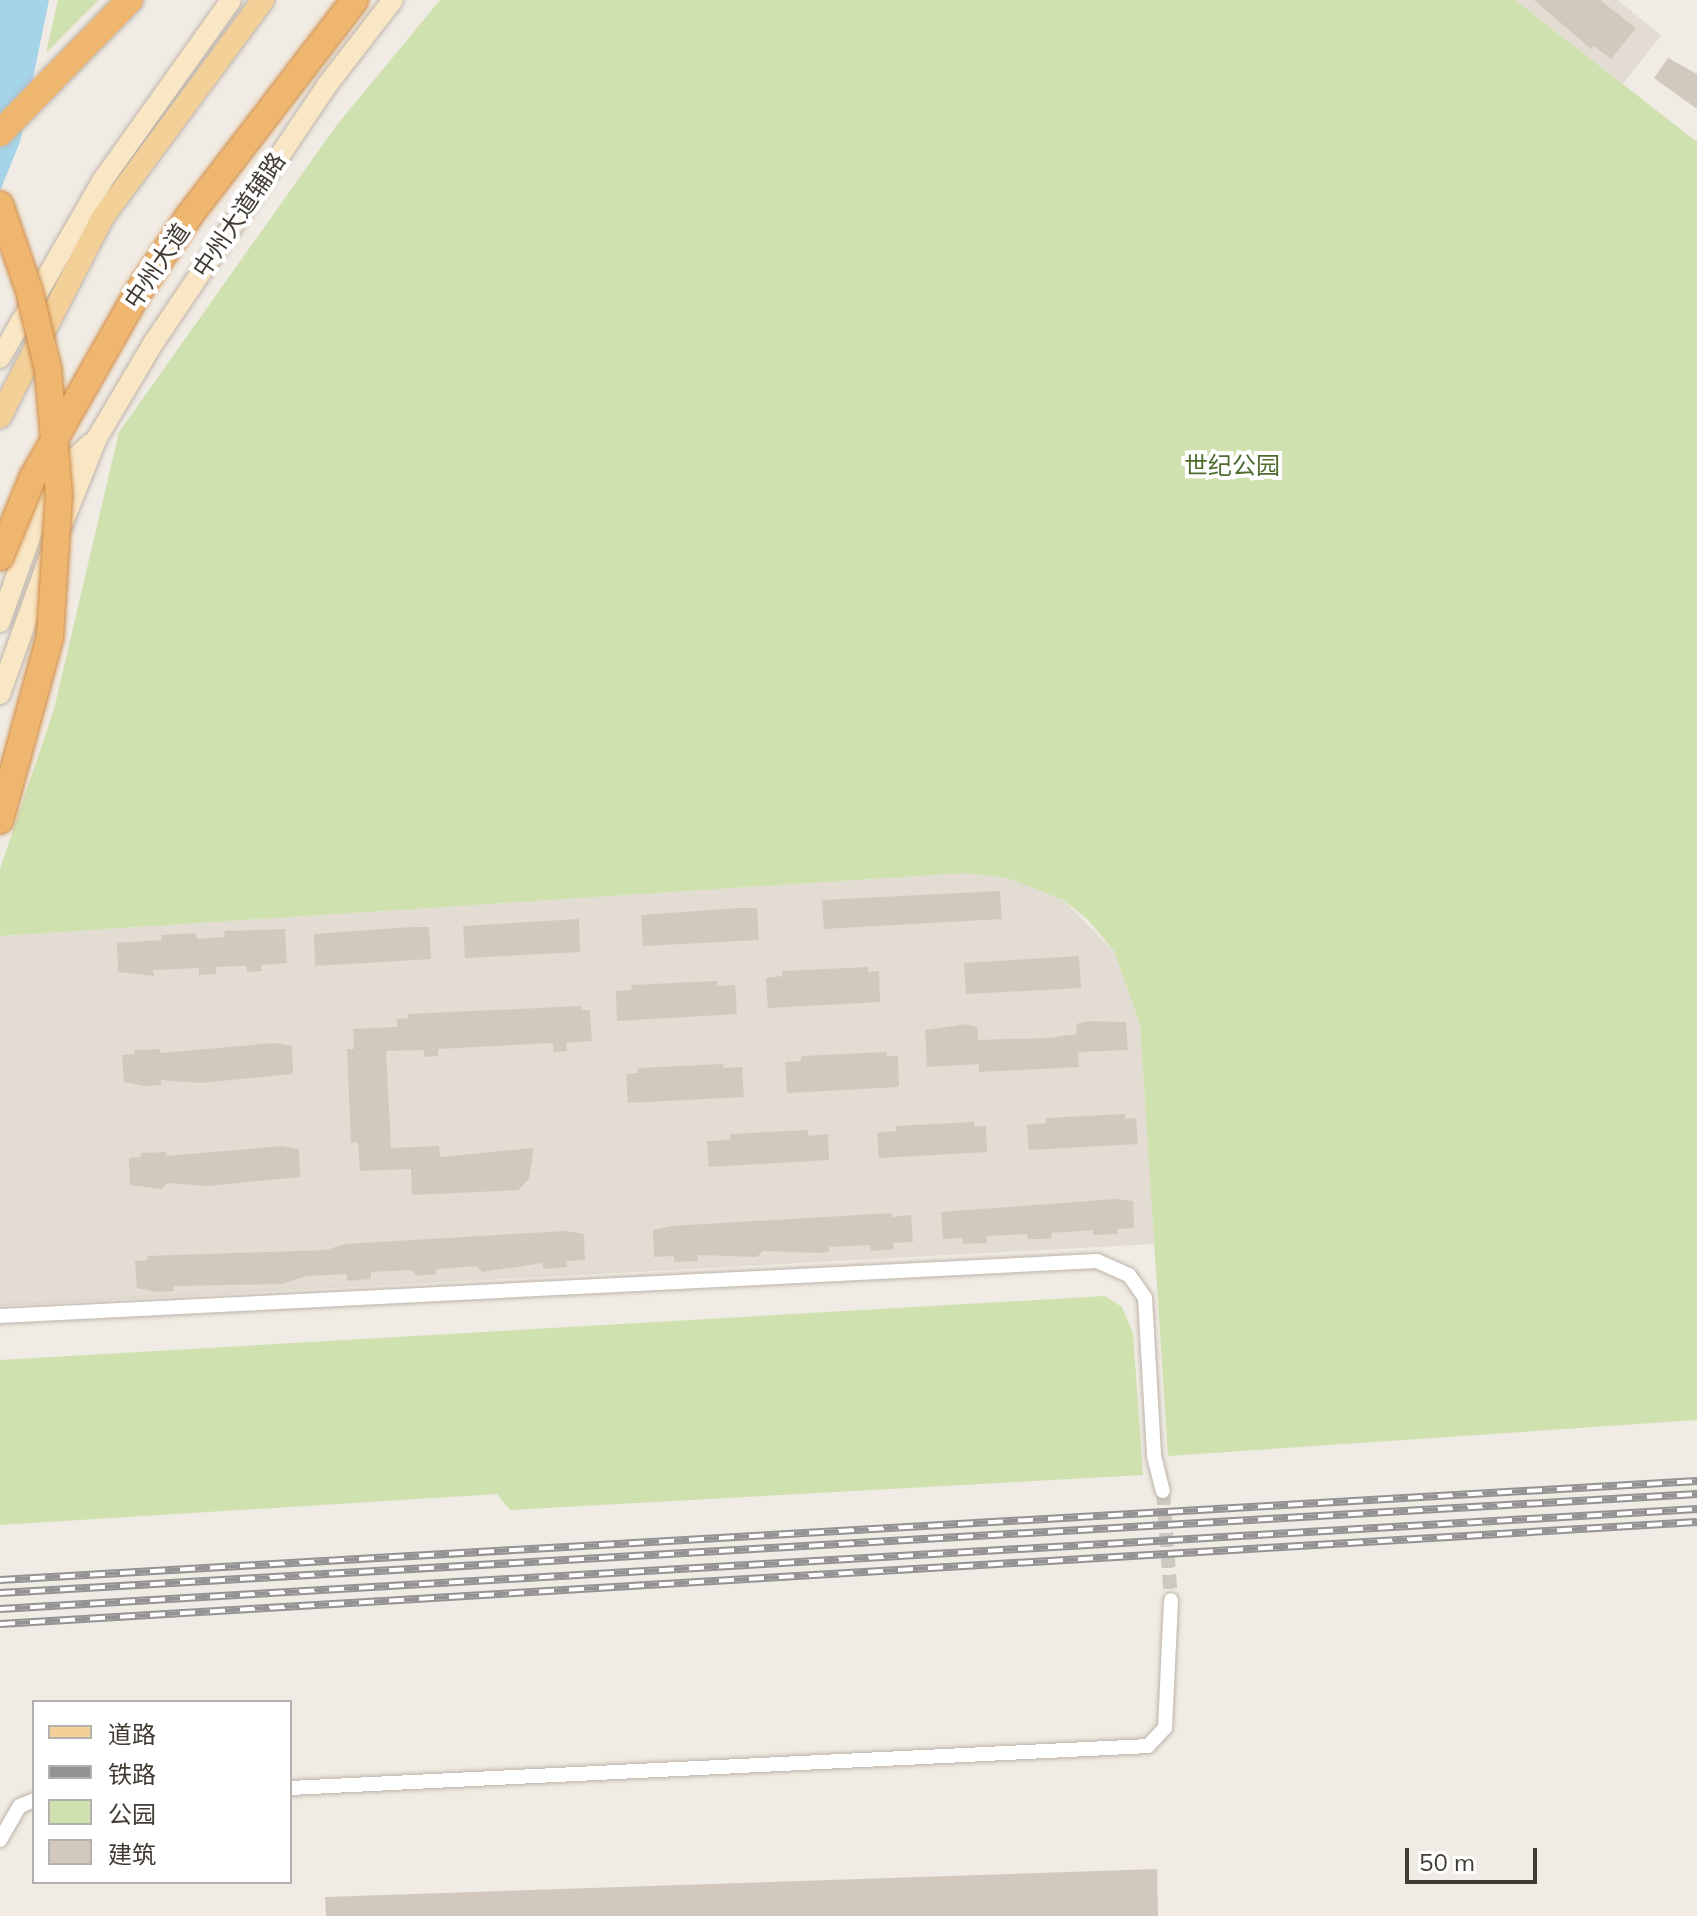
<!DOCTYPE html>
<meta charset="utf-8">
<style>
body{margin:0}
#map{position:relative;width:1697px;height:1916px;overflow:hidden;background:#f0ebe4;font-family:Mulish,"Noto Sans SC",sans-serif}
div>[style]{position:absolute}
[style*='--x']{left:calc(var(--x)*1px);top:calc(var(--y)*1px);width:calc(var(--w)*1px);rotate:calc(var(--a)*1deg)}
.residential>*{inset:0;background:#e3dcd2}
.green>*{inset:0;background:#d0e1b0}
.water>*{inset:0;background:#a5d4e8}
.building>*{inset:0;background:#d3c8bd}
.street-tunnel>*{height:14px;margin-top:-7px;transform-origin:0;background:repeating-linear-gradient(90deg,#cdc8c1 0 14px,transparent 0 21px)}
.roads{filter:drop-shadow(0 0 2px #bdb4aa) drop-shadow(0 0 2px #bdb4aa)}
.street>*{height:14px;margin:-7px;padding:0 7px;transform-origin:7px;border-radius:7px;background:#fff}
.secondary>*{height:20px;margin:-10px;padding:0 10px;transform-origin:10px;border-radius:10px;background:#f9e6c5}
.primary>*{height:22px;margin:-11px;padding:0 11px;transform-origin:11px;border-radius:11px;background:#f4d099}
.highway>*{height:26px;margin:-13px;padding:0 13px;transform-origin:13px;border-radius:13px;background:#efb670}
.rail>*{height:8px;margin-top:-4px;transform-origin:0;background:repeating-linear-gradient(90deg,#fff 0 15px,#939393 0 30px);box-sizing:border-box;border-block:2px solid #939393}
.bridges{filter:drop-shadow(0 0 2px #cd8941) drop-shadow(0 0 2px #cd8941)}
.highway-bridge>*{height:26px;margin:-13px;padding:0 13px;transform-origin:13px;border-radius:13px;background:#efb670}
span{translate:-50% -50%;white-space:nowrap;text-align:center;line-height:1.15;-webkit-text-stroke:8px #fff;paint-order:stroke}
.street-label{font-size:24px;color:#413b34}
.park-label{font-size:24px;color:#4d6c2e}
.legend{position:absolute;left:32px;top:1700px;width:260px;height:184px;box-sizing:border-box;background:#fff;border:2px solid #b3b1ae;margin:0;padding:10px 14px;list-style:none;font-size:24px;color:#413b34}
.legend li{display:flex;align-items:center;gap:16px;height:40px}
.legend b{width:40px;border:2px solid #b3b1ae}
.scale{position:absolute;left:1405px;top:1848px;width:132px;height:36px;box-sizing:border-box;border:4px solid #413b34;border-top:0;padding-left:10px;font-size:24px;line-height:28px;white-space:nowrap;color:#413b34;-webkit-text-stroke:6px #fff;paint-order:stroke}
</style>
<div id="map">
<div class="residential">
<i style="clip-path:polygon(1515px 0,1617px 0,1661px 35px,1623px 84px)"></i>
<i style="clip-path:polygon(965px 873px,1007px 878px,1063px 900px,1114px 951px,1140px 1024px,1155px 1244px,0 1306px,0 936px)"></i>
</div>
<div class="green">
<i style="clip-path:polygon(58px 0,99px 0,46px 53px)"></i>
<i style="clip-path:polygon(440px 0,1515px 0,1697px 142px,1697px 1420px,1168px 1456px,1140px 1024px,1114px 951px,1087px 919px,1063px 900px,1007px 878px,965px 873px,0 936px,0 869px,54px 709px,119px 432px,336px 126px)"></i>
<i style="clip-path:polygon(1105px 1296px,1122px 1307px,1133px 1333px,1143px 1475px,510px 1510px,497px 1494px,0 1525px,0 1360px)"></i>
</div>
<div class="water">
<i style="clip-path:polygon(0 0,49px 0,20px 142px,0 191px)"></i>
</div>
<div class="building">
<i style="clip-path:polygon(1534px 0,1600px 0,1636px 28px,1611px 59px,1594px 46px,1591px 49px)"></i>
<i style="clip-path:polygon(1668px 58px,1697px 74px,1697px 109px,1654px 78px)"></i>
<i style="clip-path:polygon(1000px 891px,1002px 919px,824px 929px,822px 900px)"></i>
<i style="clip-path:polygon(739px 908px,757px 908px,759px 940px,643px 946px,641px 915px)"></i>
<i style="clip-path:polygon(579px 919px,580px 952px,465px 958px,463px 926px)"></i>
<i style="clip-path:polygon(411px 927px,429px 927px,431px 959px,315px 966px,314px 934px)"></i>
<i style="clip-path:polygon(285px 929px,287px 963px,261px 965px,262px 971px,247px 972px,246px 966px,216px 967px,216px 974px,199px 975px,199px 968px,153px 970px,154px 976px,118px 972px,117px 943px,162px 940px,161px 935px,196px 933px,197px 939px,225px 937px,224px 931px)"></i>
<i style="clip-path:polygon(1079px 956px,1081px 988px,966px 994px,964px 963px)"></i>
<i style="clip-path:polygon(868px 967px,868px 972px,879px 971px,880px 1002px,768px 1008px,766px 978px,782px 976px,782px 971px)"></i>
<i style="clip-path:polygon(717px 981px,717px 986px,735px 985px,737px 1014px,617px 1021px,616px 991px,632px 990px,631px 985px)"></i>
<i style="clip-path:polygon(581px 1006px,581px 1010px,590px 1010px,592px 1041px,566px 1043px,567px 1051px,553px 1052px,553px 1043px,438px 1049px,438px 1056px,424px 1057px,424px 1050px,386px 1051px,391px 1148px,439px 1146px,440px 1157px,534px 1148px,529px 1179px,518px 1190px,412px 1195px,411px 1169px,360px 1171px,358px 1142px,351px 1143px,347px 1049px,354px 1049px,353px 1029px,397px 1027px,397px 1019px,409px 1018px,408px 1014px)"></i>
<i style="clip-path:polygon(1088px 1021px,1126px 1022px,1128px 1050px,1078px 1052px,1079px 1067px,979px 1072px,979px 1064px,927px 1067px,925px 1030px,966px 1024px,977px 1027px,978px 1040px,1048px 1038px,1077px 1034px,1076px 1024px)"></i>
<i style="clip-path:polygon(275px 1043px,292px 1046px,293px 1074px,201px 1083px,161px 1080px,161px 1085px,144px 1086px,124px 1082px,122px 1055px,135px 1054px,134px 1050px,160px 1049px,160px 1053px)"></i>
<i style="clip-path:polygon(887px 1052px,887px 1056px,898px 1056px,899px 1087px,787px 1093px,785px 1062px,801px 1061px,801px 1056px)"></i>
<i style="clip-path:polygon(723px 1064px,724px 1068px,742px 1067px,744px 1097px,628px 1103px,626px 1074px,638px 1073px,638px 1068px)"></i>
<i style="clip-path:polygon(1125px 1114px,1125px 1119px,1136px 1118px,1138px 1144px,1029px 1150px,1027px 1125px,1046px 1123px,1046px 1118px)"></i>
<i style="clip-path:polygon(974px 1122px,975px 1127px,986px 1126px,987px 1152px,879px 1158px,877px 1133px,896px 1131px,896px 1126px)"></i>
<i style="clip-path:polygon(808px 1130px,808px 1136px,828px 1134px,829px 1160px,709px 1167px,707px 1141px,730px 1140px,730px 1134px)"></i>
<i style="clip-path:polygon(281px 1146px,299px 1149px,300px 1177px,207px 1186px,168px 1183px,161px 1189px,130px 1185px,129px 1158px,141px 1157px,141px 1153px,166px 1152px,166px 1156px)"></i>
<i style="clip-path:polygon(1116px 1199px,1133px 1201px,1134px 1228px,1117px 1229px,1118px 1234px,1093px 1235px,1093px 1230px,1051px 1233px,1052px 1238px,1045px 1239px,1028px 1239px,1027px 1234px,986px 1236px,987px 1243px,963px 1244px,962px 1238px,943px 1239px,941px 1212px)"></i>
<i style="clip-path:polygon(892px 1213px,892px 1217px,911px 1215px,913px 1242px,893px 1243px,894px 1249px,871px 1251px,870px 1245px,829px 1247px,829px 1252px,820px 1253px,763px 1251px,757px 1257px,698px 1255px,698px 1261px,674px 1262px,674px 1256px,654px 1257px,653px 1230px,672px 1226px)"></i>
<i style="clip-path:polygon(565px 1231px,584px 1234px,585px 1260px,567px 1261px,567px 1267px,543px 1269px,543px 1263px,482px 1272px,477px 1266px,436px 1269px,436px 1274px,417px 1276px,412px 1270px,371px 1272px,371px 1279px,347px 1281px,347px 1274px,306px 1276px,282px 1284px,174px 1286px,174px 1291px,157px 1292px,137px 1288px,135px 1261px,148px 1260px,147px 1256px,326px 1250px,345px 1244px)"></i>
<i style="clip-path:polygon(1157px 1869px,1158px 1916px,326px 1916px,325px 1897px)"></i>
</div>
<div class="street-tunnel">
<i style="--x:1163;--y:1491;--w:109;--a:85.8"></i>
</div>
<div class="roads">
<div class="street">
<i style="--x:0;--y:1316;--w:1098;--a:-2.87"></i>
<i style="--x:1097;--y:1261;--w:35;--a:24"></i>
<i style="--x:1129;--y:1275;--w:28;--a:55"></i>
<i style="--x:1145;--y:1298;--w:158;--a:86.7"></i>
<i style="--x:1154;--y:1456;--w:36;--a:76"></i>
<i style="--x:290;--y:1788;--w:859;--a:-2.8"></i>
<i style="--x:1148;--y:1746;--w:25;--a:-47"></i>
<i style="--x:1165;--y:1728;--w:128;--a:-87.3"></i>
<i style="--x:0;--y:1840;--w:39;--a:-60"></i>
<i style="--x:20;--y:1806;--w:15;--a:-23"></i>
</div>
<div class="secondary">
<i style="--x:0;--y:358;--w:204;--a:-60"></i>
<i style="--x:102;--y:181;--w:222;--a:-54.5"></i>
<i style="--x:62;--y:525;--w:94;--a:-68.1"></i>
<i style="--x:97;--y:438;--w:112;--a:-59.3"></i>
<i style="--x:154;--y:342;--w:311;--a:-56"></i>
<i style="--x:328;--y:84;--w:106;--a:-52.3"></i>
<i style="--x:0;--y:622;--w:150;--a:-70.5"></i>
<i style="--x:50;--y:481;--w:54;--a:-42.8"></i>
<i style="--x:0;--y:694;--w:148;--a:-70.2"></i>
</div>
<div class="primary">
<i style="--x:0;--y:417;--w:225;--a:-62.8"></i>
<i style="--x:103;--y:217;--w:270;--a:-53.6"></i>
</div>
<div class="highway">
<i style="--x:0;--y:133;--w:186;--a:-45.7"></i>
</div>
</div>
<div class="rail">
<i style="--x:0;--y:1580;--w:1700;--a:-3.34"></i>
<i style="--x:0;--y:1593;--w:1700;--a:-3.34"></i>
<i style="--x:0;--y:1609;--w:1700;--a:-3.37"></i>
<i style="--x:0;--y:1624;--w:1700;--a:-3.44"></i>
</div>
<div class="bridges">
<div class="highway-bridge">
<i style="--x:0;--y:205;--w:90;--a:71.2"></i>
<i style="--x:29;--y:290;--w:81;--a:76.5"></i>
<i style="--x:48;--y:369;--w:125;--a:85"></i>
<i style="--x:59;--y:494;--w:143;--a:93.6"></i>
<i style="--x:50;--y:637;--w:190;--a:105.3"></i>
<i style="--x:0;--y:557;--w:87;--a:-67.6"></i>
<i style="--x:33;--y:477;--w:210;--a:-60.4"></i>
<i style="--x:137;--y:294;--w:94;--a:-56.3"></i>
<i style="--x:189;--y:216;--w:272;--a:-52.5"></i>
</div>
</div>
<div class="street-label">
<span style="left:239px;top:215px;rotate:-56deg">中州大道辅路</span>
<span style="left:157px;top:266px;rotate:-56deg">中州大道</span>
</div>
<div class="park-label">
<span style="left:1232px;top:466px">世纪公园</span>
</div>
<ul class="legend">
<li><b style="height:10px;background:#f4d099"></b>道路</li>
<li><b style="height:10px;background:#939393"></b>铁路</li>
<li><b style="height:22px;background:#d0e1b0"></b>公园</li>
<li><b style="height:22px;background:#d3c8bd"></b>建筑</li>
</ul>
<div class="scale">50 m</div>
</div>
